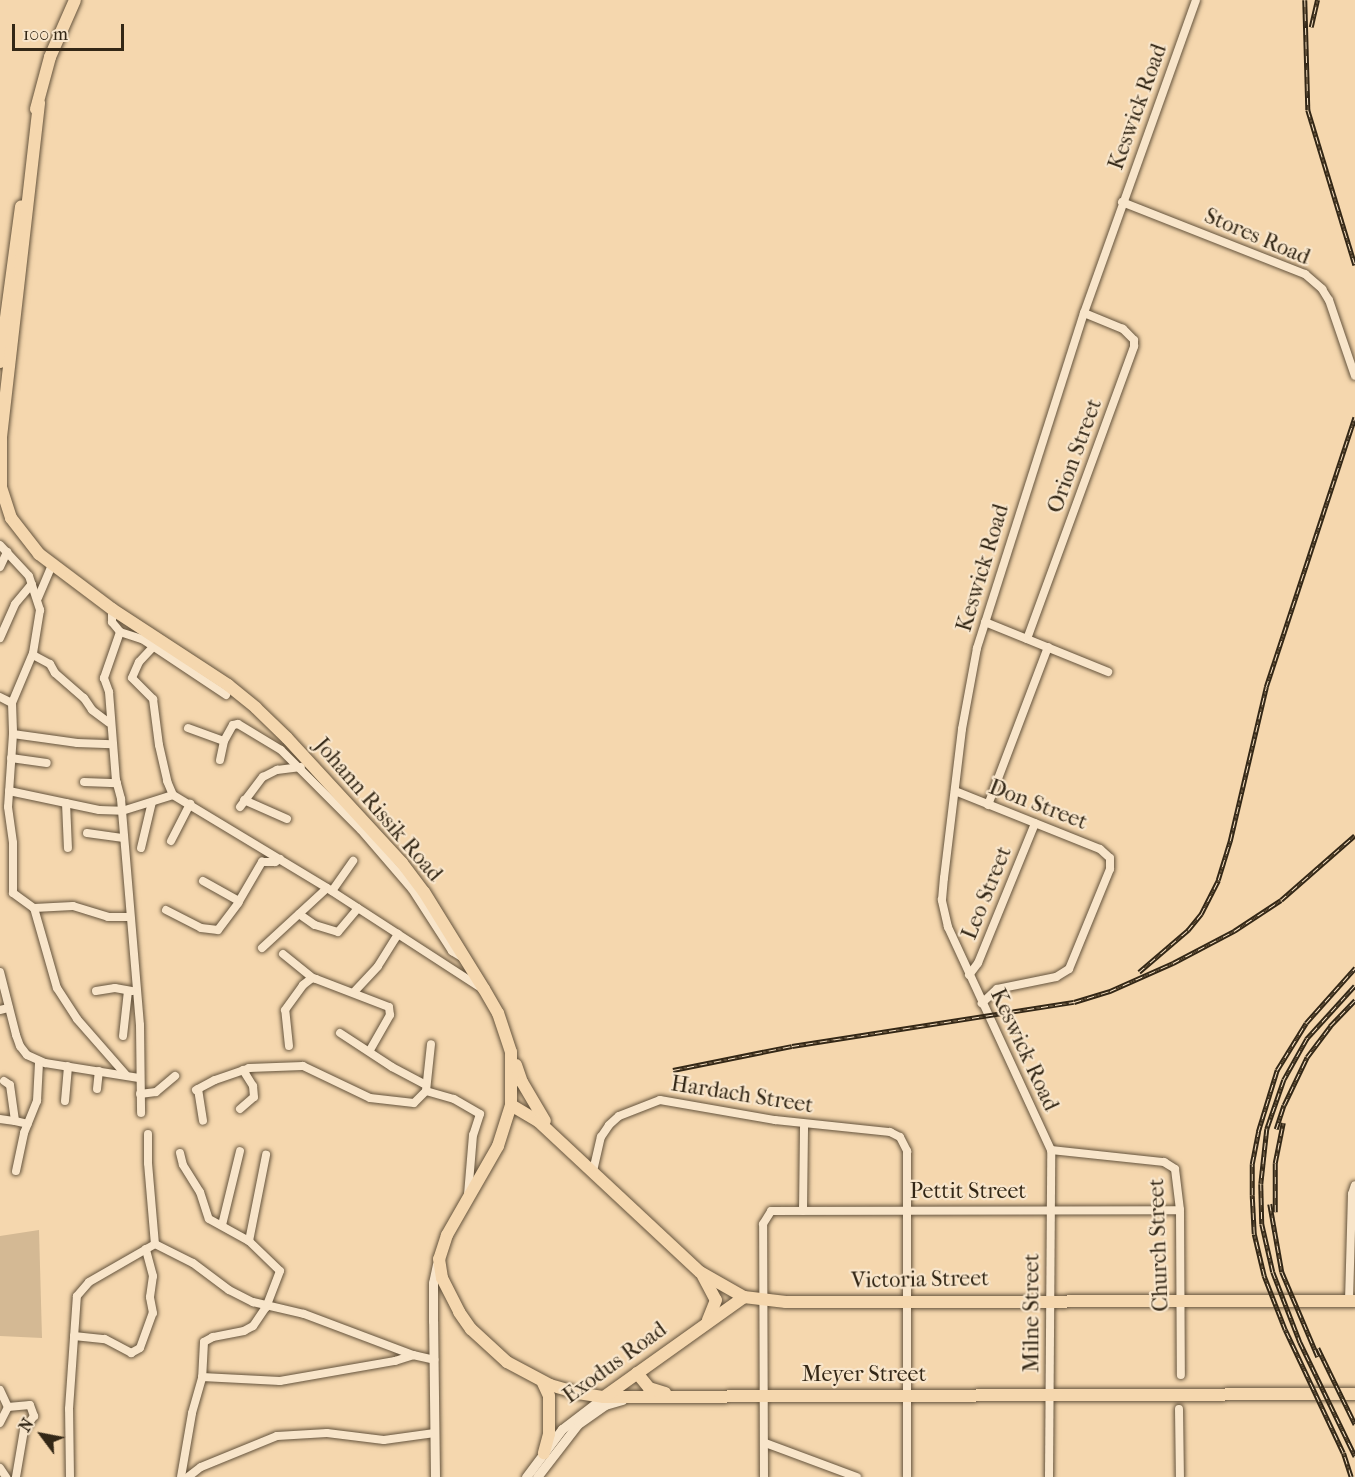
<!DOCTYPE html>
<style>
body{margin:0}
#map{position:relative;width:1355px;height:1477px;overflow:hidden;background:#f5d7ae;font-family:"IM FELL French Canon",serif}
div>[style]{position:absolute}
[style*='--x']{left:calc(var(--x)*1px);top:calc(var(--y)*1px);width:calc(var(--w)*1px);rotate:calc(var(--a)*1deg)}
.green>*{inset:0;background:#d4b994}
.roads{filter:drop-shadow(0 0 2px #64533c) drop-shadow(0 0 2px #64533c)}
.minor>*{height:8px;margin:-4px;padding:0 4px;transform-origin:4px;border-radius:4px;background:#f8e5ca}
.tertiary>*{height:9px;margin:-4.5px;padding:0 4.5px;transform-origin:4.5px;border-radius:4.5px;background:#f8e5ca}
.primary>*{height:12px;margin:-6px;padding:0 6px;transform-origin:6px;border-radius:6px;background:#f5d7ae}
.rail>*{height:4.5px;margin-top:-2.25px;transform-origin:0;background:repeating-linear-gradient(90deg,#f8e5ca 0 7px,#332716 0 14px);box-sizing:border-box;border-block:2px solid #332716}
span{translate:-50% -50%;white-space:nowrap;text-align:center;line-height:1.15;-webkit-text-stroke:4.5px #f8e5ca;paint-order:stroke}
.street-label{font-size:22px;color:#332716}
.north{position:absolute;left:12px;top:1405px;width:60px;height:60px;-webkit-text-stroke:4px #f8e5ca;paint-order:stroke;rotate:302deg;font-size:16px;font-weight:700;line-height:24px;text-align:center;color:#332716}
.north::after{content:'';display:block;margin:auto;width:21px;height:27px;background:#332716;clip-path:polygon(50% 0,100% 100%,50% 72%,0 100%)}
.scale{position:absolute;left:12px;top:24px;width:112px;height:27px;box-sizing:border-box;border:3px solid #332716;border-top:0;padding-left:8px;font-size:18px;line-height:21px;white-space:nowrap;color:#332716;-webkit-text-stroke:4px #f8e5ca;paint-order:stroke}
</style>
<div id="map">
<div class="green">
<i style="clip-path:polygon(39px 1230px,42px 1338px,0 1336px,0 1236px)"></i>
</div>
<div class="roads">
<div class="minor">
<i style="--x:1122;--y:202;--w:197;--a:21.5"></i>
<i style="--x:1305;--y:274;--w:23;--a:41"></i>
<i style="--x:1322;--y:289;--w:13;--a:58"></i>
<i style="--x:1329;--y:300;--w:80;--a:71.1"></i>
<i style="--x:0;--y:545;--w:42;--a:46.9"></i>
<i style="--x:29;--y:576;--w:36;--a:72"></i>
<i style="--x:40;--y:610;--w:44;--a:99.2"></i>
<i style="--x:33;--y:653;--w:54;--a:112.8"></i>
<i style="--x:12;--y:703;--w:31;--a:88"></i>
<i style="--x:13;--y:734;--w:73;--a:93.9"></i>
<i style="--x:8;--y:807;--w:36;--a:82"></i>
<i style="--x:13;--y:843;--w:50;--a:90"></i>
<i style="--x:13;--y:893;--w:26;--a:36"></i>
<i style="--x:34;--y:908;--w:39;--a:-3"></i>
<i style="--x:73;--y:906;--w:37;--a:17"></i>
<i style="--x:108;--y:917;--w:22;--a:0"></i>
<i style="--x:0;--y:567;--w:17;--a:-65"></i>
<i style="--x:38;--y:598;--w:36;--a:-67"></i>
<i style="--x:112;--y:609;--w:13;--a:90"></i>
<i style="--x:112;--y:622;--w:13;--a:51"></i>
<i style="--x:120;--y:632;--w:49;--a:109.2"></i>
<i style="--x:104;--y:678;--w:15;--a:70"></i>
<i style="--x:109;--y:692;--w:88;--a:85.5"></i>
<i style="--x:116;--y:780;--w:20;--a:75"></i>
<i style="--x:121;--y:799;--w:227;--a:85.2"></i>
<i style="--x:140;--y:1025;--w:88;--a:89.3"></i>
<i style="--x:985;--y:622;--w:133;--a:22.1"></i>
<i style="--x:120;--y:632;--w:23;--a:18"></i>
<i style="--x:142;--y:639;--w:101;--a:33.7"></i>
<i style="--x:0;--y:638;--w:37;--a:-66"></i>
<i style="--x:15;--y:604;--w:26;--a:-50"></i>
<i style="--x:1027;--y:639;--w:312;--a:-69.9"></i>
<i style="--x:1134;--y:346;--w:6;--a:-90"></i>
<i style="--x:1134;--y:340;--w:16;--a:-135"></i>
<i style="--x:1123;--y:329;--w:42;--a:-157.7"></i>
<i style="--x:154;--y:646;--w:22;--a:133"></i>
<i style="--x:139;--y:662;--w:17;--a:114"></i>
<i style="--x:132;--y:678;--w:30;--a:45"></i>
<i style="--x:153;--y:699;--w:46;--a:82.6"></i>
<i style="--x:159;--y:745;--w:37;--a:77"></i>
<i style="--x:167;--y:781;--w:15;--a:67"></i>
<i style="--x:33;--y:655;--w:19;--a:28"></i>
<i style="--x:50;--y:664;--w:10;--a:61"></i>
<i style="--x:55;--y:673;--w:38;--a:41"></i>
<i style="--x:84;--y:698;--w:14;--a:56"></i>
<i style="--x:92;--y:710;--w:21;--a:37"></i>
<i style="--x:0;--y:697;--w:13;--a:27"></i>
<i style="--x:188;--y:728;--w:38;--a:20"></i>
<i style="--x:13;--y:734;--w:65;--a:8"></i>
<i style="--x:77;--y:743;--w:35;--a:2"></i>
<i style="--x:11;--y:758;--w:36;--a:8"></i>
<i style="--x:220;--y:760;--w:19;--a:-78"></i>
<i style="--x:224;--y:741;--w:18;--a:-61"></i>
<i style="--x:233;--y:725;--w:5;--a:-11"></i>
<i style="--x:238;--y:724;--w:50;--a:31.2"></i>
<i style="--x:281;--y:750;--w:113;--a:45"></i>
<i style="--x:361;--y:830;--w:78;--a:49.2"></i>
<i style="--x:412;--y:889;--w:74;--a:57.2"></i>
<i style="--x:452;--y:951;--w:13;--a:32"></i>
<i style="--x:84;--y:782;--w:33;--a:2"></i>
<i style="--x:9;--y:791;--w:92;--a:11.9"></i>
<i style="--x:99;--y:810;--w:23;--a:2"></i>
<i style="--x:122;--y:811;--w:53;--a:-17.4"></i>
<i style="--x:173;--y:795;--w:180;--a:31.1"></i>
<i style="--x:327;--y:888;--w:184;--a:33"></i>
<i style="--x:955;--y:791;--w:156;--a:21.8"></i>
<i style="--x:1100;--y:849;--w:13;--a:42"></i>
<i style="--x:1110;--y:858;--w:11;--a:90"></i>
<i style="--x:1110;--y:869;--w:108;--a:112.3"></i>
<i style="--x:1069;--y:969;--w:15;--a:148"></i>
<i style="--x:1056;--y:977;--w:60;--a:168.5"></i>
<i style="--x:997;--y:989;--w:21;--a:137"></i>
<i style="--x:244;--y:800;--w:47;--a:23.8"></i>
<i style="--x:66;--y:803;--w:45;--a:87.5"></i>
<i style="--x:988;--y:805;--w:169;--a:-69.2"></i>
<i style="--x:240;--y:807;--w:38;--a:-53"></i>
<i style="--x:263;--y:777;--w:16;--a:-27"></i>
<i style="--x:277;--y:770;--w:24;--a:-7"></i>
<i style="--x:87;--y:833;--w:37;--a:8"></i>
<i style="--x:171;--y:841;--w:42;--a:-62.8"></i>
<i style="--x:141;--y:848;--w:47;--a:-76.6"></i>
<i style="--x:203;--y:881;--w:41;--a:29.1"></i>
<i style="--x:332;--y:891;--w:37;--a:-55"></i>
<i style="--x:34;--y:908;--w:83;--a:74"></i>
<i style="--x:57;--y:988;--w:37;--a:57"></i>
<i style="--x:77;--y:1019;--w:74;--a:48.8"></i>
<i style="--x:166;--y:910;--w:39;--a:27"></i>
<i style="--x:201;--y:928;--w:17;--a:7"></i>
<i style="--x:218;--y:930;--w:34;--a:-53"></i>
<i style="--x:238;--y:903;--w:48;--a:-59.7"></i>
<i style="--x:262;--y:862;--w:13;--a:0"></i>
<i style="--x:275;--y:862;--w:6;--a:-31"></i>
<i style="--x:299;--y:914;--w:19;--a:35"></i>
<i style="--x:315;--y:925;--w:24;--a:17"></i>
<i style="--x:338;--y:932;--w:31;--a:-50"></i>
<i style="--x:262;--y:948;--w:88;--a:-42.7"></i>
<i style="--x:283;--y:954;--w:38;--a:39"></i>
<i style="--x:0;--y:972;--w:65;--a:75.7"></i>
<i style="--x:16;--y:1035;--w:12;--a:70"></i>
<i style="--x:20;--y:1046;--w:11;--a:52"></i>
<i style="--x:27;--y:1055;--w:20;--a:24"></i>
<i style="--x:45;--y:1063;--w:95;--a:9.1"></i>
<i style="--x:969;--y:975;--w:15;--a:-53"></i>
<i style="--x:978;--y:963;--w:151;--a:-67.8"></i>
<i style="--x:96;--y:991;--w:19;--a:-9"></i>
<i style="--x:115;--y:988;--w:17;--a:10"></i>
<i style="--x:354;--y:992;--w:35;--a:-47"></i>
<i style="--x:378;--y:966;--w:38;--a:-58"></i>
<i style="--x:0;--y:1010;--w:9;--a:-13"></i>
<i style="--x:340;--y:1033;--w:62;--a:33.2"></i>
<i style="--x:392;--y:1067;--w:38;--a:28"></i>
<i style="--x:123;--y:1036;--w:45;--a:-83.7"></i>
<i style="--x:289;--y:1046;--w:36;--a:-96"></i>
<i style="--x:285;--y:1010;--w:31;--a:-54"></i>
<i style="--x:303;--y:985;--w:11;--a:-38"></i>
<i style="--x:312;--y:978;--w:4;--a:14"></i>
<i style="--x:316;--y:979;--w:78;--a:21"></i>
<i style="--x:389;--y:1007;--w:8;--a:83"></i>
<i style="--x:390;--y:1015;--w:40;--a:119.7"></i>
<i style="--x:4;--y:1081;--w:7;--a:34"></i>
<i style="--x:10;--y:1085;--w:36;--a:82"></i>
<i style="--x:15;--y:1121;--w:13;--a:13"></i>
<i style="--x:97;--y:1089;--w:18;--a:-84"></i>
<i style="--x:198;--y:1089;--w:32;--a:81"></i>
<i style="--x:196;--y:1090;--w:21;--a:-28"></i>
<i style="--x:215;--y:1080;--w:36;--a:-19"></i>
<i style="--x:249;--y:1068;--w:54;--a:-2.1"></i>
<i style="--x:303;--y:1066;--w:74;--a:25.5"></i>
<i style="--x:370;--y:1098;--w:44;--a:6.5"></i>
<i style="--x:414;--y:1103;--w:17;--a:-45"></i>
<i style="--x:426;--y:1091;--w:47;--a:-83.9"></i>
<i style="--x:426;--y:1091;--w:29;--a:16"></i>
<i style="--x:454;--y:1099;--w:30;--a:30"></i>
<i style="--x:480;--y:1114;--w:22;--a:108"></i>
<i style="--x:473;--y:1135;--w:59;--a:94.8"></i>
<i style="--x:140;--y:1094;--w:16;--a:-7"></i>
<i style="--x:156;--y:1092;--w:25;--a:-40"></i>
<i style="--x:65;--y:1101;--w:35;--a:-85"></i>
<i style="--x:240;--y:1109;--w:18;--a:-41"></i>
<i style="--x:254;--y:1097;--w:11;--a:-95"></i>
<i style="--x:253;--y:1086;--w:19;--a:-122"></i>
<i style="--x:0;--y:1119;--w:15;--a:8"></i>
<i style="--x:148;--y:1134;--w:29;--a:90"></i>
<i style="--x:148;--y:1163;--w:81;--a:85.1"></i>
<i style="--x:1051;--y:1150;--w:114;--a:6.1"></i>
<i style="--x:1164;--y:1162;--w:13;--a:32"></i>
<i style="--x:1175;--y:1169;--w:41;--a:83"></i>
<i style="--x:1180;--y:1210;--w:165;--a:89.7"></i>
<i style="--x:180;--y:1153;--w:12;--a:76"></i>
<i style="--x:183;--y:1165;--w:32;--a:58"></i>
<i style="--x:200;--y:1192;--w:28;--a:72"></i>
<i style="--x:209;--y:1219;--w:46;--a:28.8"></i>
<i style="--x:249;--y:1241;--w:43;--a:44.1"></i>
<i style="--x:280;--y:1271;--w:39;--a:111"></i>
<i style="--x:266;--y:1307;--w:23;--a:124"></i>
<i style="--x:253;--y:1326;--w:10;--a:151"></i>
<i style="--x:244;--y:1331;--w:32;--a:169"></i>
<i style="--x:213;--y:1337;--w:10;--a:151"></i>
<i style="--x:204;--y:1342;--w:35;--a:93"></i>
<i style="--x:16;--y:1171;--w:39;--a:-78"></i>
<i style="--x:24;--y:1133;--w:35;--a:-68"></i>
<i style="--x:37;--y:1101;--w:39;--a:-87"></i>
<i style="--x:593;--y:1171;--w:35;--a:-77"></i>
<i style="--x:601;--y:1137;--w:14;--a:-56"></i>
<i style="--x:609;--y:1125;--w:13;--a:-42"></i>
<i style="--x:619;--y:1116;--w:44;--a:-21.3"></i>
<i style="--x:660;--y:1100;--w:117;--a:9.9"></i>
<i style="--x:775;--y:1120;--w:116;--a:6"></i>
<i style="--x:890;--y:1132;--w:11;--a:27"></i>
<i style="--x:900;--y:1137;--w:16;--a:63"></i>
<i style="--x:907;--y:1151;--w:326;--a:90"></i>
<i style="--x:803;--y:1211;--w:87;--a:-89.3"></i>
<i style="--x:222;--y:1225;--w:76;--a:-76.3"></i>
<i style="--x:249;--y:1241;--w:88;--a:-78.8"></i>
<i style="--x:1349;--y:1301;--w:107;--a:-88.4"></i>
<i style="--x:1352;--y:1194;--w:9;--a:-72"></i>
<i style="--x:74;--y:1336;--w:31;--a:6"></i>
<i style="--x:105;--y:1339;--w:30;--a:28"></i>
<i style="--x:131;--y:1353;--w:10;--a:-29"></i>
<i style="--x:140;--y:1348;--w:37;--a:-70"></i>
<i style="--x:153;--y:1313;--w:16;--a:-101"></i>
<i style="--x:150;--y:1297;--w:21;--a:-82"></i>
<i style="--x:153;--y:1276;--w:28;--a:-105"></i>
<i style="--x:0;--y:1390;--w:19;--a:65"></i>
<i style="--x:8;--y:1407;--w:18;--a:117"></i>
<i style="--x:8;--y:1407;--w:22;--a:-5"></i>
<i style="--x:30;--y:1405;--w:12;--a:70"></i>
<i style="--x:34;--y:1416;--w:17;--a:126"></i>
<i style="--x:24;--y:1430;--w:48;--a:99.7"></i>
<i style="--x:1179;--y:1409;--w:68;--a:89.2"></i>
<i style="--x:765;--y:1443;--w:98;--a:20.3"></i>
<i style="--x:0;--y:1468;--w:11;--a:56"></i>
<i style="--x:70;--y:1477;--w:68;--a:-90.8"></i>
<i style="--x:69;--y:1409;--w:113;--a:-86"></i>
<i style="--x:77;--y:1296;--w:18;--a:-49"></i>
<i style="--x:89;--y:1282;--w:76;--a:-29.9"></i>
<i style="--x:155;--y:1244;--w:42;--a:26.6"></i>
<i style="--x:193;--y:1263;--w:45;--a:36.9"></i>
<i style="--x:229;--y:1290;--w:27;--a:27"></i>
<i style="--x:253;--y:1302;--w:52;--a:13.2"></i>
<i style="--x:304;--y:1314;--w:116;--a:20.6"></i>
<i style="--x:181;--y:1477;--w:65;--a:-80.2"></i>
<i style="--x:192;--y:1413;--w:37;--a:-74"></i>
<i style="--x:202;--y:1377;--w:78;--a:2.9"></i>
<i style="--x:280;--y:1381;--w:117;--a:-9.9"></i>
<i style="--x:395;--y:1361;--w:19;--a:-18"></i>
<i style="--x:413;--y:1355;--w:22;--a:13"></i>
<i style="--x:188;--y:1477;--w:16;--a:-38"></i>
<i style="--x:201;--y:1467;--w:82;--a:-22.2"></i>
<i style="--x:277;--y:1436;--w:50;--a:-3.4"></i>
<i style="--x:327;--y:1433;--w:57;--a:7"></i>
<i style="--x:384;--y:1440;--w:51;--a:-7.8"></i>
<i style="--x:764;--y:1477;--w:253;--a:-90.2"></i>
<i style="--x:763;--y:1224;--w:15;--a:-58"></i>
<i style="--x:771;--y:1211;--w:409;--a:-0.1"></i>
<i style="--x:1049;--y:1477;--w:327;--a:-89.6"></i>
<i style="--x:1051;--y:1150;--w:246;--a:-114.8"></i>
<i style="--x:948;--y:927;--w:28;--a:-103"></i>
<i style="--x:942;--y:900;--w:22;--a:-85"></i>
<i style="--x:944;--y:878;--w:150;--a:-83.1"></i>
<i style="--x:962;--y:729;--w:82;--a:-79.5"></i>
<i style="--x:977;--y:648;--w:352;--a:-72.3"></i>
<i style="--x:1084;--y:313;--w:332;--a:-70.3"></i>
</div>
<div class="tertiary">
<i style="--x:435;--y:1477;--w:156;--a:-90.7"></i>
<i style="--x:433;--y:1321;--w:38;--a:-90"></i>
<i style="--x:433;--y:1283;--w:19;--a:-78"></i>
<i style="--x:526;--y:1477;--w:60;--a:-53.1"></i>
<i style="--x:562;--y:1429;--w:53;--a:-37.3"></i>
<i style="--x:537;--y:1477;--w:67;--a:-52.3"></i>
<i style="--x:578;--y:1424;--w:33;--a:-35"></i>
<i style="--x:605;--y:1405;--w:18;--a:-16"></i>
</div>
<div class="primary">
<i style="--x:36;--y:109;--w:54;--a:-74.9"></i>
<i style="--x:50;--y:57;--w:62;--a:-66.3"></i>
<i style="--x:0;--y:362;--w:157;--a:-82.3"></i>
<i style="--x:0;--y:484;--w:36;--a:72"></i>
<i style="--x:11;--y:518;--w:46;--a:52.1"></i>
<i style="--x:39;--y:554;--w:91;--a:37"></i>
<i style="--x:112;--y:609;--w:139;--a:33.2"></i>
<i style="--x:228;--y:685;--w:36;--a:39"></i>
<i style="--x:256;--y:708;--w:43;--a:44.1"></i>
<i style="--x:287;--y:738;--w:170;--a:47.4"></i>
<i style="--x:402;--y:863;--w:36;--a:53"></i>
<i style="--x:424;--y:892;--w:114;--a:58.3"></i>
<i style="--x:484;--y:989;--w:28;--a:60"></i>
<i style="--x:498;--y:1013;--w:41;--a:71.6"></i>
<i style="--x:511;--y:1052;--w:53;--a:90"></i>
<i style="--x:511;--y:1105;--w:43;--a:107.6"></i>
<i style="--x:498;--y:1146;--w:103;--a:119.8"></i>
<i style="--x:447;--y:1235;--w:25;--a:108"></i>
<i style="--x:439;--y:1259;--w:19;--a:81"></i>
<i style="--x:442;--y:1278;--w:38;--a:63"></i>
<i style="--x:459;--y:1312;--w:21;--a:55"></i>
<i style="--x:471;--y:1329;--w:49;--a:42.5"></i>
<i style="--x:507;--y:1362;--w:49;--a:28.1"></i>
<i style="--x:550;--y:1385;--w:29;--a:16"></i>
<i style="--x:578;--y:1393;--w:26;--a:9"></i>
<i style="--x:604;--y:1397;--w:751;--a:-0.23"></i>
<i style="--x:1;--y:486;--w:49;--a:-90"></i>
<i style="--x:1;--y:437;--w:336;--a:-83.5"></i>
<i style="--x:516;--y:1065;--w:18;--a:71"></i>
<i style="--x:522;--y:1082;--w:45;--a:59.5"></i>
<i style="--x:511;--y:1105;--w:31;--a:31"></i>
<i style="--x:538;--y:1121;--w:221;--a:43"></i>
<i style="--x:700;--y:1272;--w:51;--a:29.6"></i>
<i style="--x:744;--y:1297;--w:42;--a:6.8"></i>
<i style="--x:786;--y:1302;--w:569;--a:-0.1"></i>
<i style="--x:703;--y:1276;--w:27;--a:62"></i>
<i style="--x:716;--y:1300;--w:22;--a:112"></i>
<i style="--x:637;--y:1373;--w:19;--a:51"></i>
<i style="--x:649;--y:1388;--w:17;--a:17"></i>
<i style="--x:543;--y:1383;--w:14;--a:65"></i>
<i style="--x:549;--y:1396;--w:38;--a:90"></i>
<i style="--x:549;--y:1434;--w:20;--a:105"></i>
<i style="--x:604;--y:1397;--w:172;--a:-35.5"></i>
</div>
</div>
<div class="rail">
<i style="--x:1305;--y:0;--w:110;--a:88.4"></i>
<i style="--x:1308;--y:110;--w:162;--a:73.1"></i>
<i style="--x:1311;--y:27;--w:28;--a:-77"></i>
<i style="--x:1139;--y:972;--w:65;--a:-40.6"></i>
<i style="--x:1188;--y:930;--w:21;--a:-51"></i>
<i style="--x:1201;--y:914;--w:38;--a:-63"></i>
<i style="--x:1218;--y:880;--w:41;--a:-72.9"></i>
<i style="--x:1230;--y:841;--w:158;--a:-76.8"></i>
<i style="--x:1266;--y:687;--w:284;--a:-71.8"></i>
<i style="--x:1355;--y:986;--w:72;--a:132.2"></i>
<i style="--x:1307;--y:1039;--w:47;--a:119.3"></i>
<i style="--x:1284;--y:1080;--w:52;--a:109.1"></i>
<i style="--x:1267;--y:1129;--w:55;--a:96.2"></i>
<i style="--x:1261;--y:1184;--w:40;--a:88.6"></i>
<i style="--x:1262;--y:1224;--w:49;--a:77.1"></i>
<i style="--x:1273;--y:1272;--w:75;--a:68.9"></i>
<i style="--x:1300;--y:1342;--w:127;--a:64.2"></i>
<i style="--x:673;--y:1070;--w:121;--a:-11.4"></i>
<i style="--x:792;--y:1046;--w:285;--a:-8.9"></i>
<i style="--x:1074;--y:1002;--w:38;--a:-17"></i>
<i style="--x:1110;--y:991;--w:69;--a:-24"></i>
<i style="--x:1173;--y:963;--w:69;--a:-27.7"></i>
<i style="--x:1234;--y:931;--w:56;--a:-33.4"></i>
<i style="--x:1281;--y:900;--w:98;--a:-41.3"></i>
<i style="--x:1276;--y:1129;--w:25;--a:-72"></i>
<i style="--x:1284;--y:1105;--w:53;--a:-64.4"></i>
<i style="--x:1307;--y:1057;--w:39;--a:-53"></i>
<i style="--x:1330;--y:1026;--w:36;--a:-46"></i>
<i style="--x:1270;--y:1204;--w:69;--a:80"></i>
<i style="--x:1282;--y:1272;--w:92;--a:67"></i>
<i style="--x:1275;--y:1212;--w:49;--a:-90"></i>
<i style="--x:1275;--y:1163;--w:41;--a:-78.7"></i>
<i style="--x:1318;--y:1348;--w:85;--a:64"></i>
<i style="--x:1351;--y:1477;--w:25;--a:-108"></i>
<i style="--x:1343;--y:1453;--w:136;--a:-115.2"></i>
<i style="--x:1285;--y:1330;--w:58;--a:-111.3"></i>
<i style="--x:1264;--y:1276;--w:43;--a:-103.4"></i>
<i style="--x:1254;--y:1234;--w:39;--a:-93"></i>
<i style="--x:1252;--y:1195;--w:31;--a:-90"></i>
<i style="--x:1252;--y:1164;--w:33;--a:-79"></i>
<i style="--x:1258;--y:1132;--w:65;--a:-73"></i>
<i style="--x:1277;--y:1070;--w:55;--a:-58.3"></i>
<i style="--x:1306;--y:1023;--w:74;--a:-48.3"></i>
</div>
<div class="street-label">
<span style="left:1138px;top:107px;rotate:-70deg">Keswick Road</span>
<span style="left:1257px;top:237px;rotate:23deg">Stores Road</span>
<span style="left:1075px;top:456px;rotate:-70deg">Orion Street</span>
<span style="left:983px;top:568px;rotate:-73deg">Keswick Road</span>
<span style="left:1038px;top:805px;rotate:21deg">Don Street</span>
<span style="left:378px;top:810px;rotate:49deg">Johann Rissik Road</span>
<span style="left:987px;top:893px;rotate:-68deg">Leo Street</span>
<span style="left:1024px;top:1050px;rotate:65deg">Keswick Road</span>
<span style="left:742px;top:1095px;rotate:9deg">Hardach Street</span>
<span style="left:968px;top:1192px">Pettit Street</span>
<span style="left:1159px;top:1245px;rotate:-92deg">Church Street</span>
<span style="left:920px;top:1280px;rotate:-1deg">Victoria Street</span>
<span style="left:1032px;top:1313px;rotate:-90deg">Milne Street</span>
<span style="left:615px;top:1363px;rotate:-36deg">Exodus Road</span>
<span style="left:864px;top:1375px">Meyer Street</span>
</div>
<div class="north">N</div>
<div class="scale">100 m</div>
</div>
